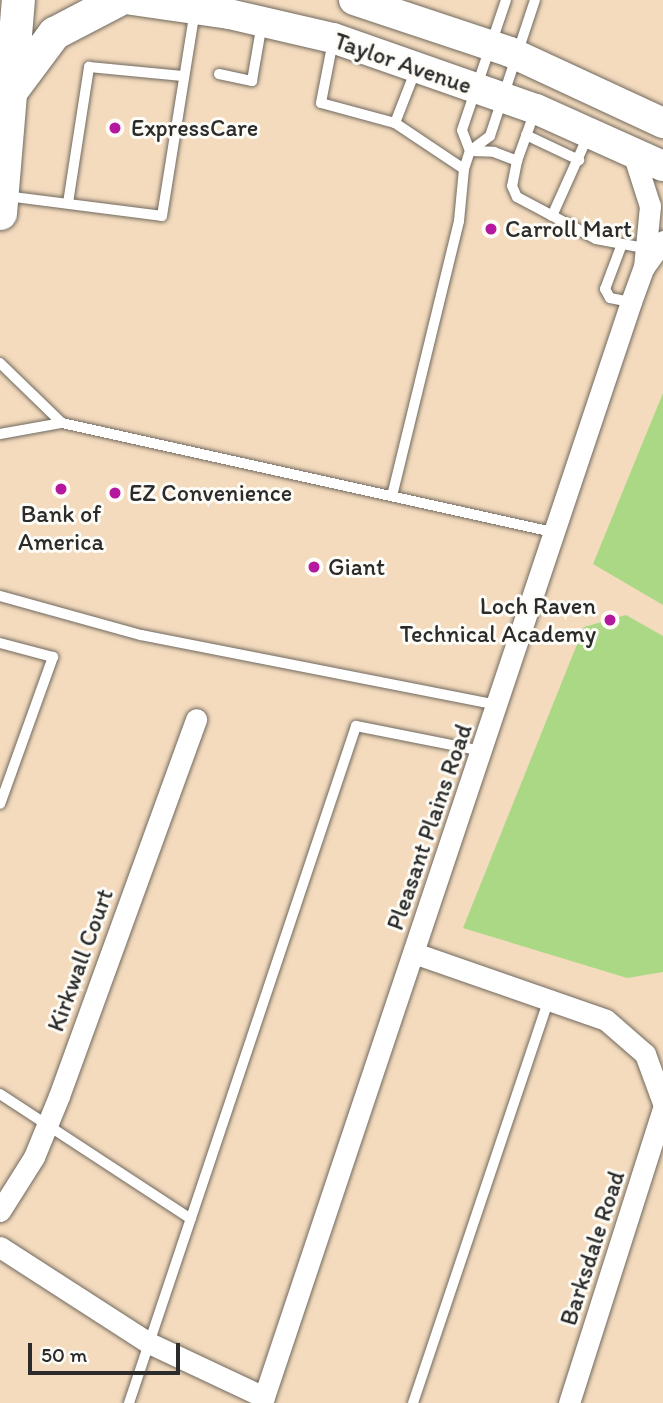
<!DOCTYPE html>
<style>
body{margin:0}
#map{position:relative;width:663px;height:1403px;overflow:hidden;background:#f4dbbe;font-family:Itim,sans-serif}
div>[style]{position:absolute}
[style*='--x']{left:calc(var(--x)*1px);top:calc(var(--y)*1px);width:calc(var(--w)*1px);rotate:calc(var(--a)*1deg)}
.green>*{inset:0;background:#abd885}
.roads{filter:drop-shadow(0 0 2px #71695e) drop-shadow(0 0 2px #71695e)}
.service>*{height:10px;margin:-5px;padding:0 5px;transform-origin:5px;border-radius:5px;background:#fff}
.minor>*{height:21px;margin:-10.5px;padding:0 10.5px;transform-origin:10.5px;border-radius:10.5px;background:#fff}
.secondary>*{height:30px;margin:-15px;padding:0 15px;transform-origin:15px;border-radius:15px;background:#fff}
.primary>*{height:33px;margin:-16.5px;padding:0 16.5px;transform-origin:16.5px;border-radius:16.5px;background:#fff}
.dots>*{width:19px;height:19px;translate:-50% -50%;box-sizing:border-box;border:4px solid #fdfcf7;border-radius:50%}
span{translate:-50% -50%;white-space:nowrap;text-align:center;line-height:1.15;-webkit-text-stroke:6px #fdfcf7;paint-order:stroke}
.street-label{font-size:24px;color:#2b2b2b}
.poi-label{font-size:24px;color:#2b2b2b}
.left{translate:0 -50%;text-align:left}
.right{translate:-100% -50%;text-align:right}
.scale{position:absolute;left:28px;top:1343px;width:152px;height:32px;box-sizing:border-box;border:4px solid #2b2b2b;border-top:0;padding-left:9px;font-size:21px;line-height:24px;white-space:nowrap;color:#2b2b2b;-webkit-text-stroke:5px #fdfcf7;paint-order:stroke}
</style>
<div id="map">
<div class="green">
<i style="clip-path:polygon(663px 393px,663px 605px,593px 564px)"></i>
<i style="clip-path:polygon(626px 615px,663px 636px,663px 972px,627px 978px,463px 928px,584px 627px)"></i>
</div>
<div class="roads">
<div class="service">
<i style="--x:333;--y:41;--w:63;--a:101"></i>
<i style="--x:321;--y:103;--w:77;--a:15.1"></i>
<i style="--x:395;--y:123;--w:58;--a:-68.7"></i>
<i style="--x:219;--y:74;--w:34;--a:12"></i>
<i style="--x:252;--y:81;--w:59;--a:-80.2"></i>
<i style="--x:535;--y:111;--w:53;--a:109.8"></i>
<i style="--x:517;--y:161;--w:25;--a:101"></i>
<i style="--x:512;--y:186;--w:12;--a:66"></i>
<i style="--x:517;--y:197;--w:89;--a:28"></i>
<i style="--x:596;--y:239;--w:49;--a:10.6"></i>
<i style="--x:395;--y:123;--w:83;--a:33.7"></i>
<i style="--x:526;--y:135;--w:59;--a:25.3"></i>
<i style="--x:470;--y:151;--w:22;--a:-111"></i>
<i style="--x:462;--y:130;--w:137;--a:-71.3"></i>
<i style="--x:470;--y:151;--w:24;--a:2"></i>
<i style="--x:494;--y:152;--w:25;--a:21"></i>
<i style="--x:6;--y:196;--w:157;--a:7.3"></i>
<i style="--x:162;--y:216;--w:208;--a:-80.9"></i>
<i style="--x:68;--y:203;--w:138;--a:-81.2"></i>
<i style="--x:89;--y:67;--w:94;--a:5.5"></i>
<i style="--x:552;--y:216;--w:88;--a:-65.8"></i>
<i style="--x:622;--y:244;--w:48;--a:110.7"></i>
<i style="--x:605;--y:289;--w:10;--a:61"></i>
<i style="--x:610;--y:298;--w:21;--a:11"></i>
<i style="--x:0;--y:363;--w:86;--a:44.1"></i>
<i style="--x:0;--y:434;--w:63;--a:-10.1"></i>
<i style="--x:62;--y:423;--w:507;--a:12.53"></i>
<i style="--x:392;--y:496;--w:283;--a:-76.3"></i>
<i style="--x:459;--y:221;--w:52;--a:-84.5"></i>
<i style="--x:464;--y:169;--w:19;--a:-72"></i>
<i style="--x:470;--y:151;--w:25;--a:-37"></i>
<i style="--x:490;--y:136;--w:143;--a:-71.7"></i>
<i style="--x:0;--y:596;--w:146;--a:15.5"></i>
<i style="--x:141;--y:635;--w:364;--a:11.1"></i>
<i style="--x:0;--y:643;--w:55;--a:14.8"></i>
<i style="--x:53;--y:657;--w:156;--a:109.8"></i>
<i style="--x:0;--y:1094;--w:228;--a:33.2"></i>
<i style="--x:129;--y:1403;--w:714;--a:-71.46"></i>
<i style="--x:356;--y:726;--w:128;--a:11.2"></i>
<i style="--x:413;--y:1403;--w:425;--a:-71.4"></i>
</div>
<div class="minor">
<i style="--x:632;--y:150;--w:59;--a:72.2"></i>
<i style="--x:650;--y:206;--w:61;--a:95.6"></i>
<i style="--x:414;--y:953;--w:203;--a:19.2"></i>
<i style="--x:606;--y:1020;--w:52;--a:41.1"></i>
<i style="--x:645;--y:1054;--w:52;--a:69.8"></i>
<i style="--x:0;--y:1211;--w:64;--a:-57.8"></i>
<i style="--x:34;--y:1157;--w:66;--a:-67.7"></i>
<i style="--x:59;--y:1096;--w:401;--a:-70"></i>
<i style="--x:0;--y:1247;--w:177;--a:32.8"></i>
<i style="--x:149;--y:1343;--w:127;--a:25.2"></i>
<i style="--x:262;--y:1403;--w:1161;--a:-71.47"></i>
<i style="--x:631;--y:302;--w:37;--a:-70"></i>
<i style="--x:644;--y:267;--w:32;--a:-54"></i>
<i style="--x:569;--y:1403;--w:309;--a:-72.3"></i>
</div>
<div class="secondary">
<i style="--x:132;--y:0;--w:98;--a:8.2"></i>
<i style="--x:229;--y:14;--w:107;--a:13"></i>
<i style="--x:333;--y:38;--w:215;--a:19.3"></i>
<i style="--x:536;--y:109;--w:139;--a:24.2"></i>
<i style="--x:354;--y:0;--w:164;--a:18.4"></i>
<i style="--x:510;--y:52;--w:169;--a:24.9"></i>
</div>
<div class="primary">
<i style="--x:13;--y:88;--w:69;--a:-53.3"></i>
<i style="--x:54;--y:33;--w:71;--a:-27.6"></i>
<i style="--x:0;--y:213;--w:214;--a:-85.2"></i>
</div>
</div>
<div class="dots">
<i style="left:115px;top:128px;background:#b5179e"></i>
<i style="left:491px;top:229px;background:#b5179e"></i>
<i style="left:61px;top:489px;background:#b5179e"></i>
<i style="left:115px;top:493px;background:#b5179e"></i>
<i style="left:314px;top:567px;background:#b5179e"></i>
<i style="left:610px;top:620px;background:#b5179e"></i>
</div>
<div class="street-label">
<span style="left:403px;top:63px;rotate:19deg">Taylor Avenue</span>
<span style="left:429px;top:827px;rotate:-71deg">Pleasant Plains Road</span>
<span style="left:80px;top:960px;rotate:-70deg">Kirkwall Court</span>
<span style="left:592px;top:1248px;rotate:-72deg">Barksdale Road</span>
</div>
<div class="poi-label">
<span class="left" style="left:131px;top:128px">ExpressCare</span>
<span class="left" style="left:505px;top:229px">Carroll Mart</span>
<span class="left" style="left:129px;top:493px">EZ Convenience</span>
<span style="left:61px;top:528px">Bank of<br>America</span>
<span class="left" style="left:328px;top:567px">Giant</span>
<span class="right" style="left:596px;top:620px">Loch Raven<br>Technical Academy</span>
</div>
<div class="scale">50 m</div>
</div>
